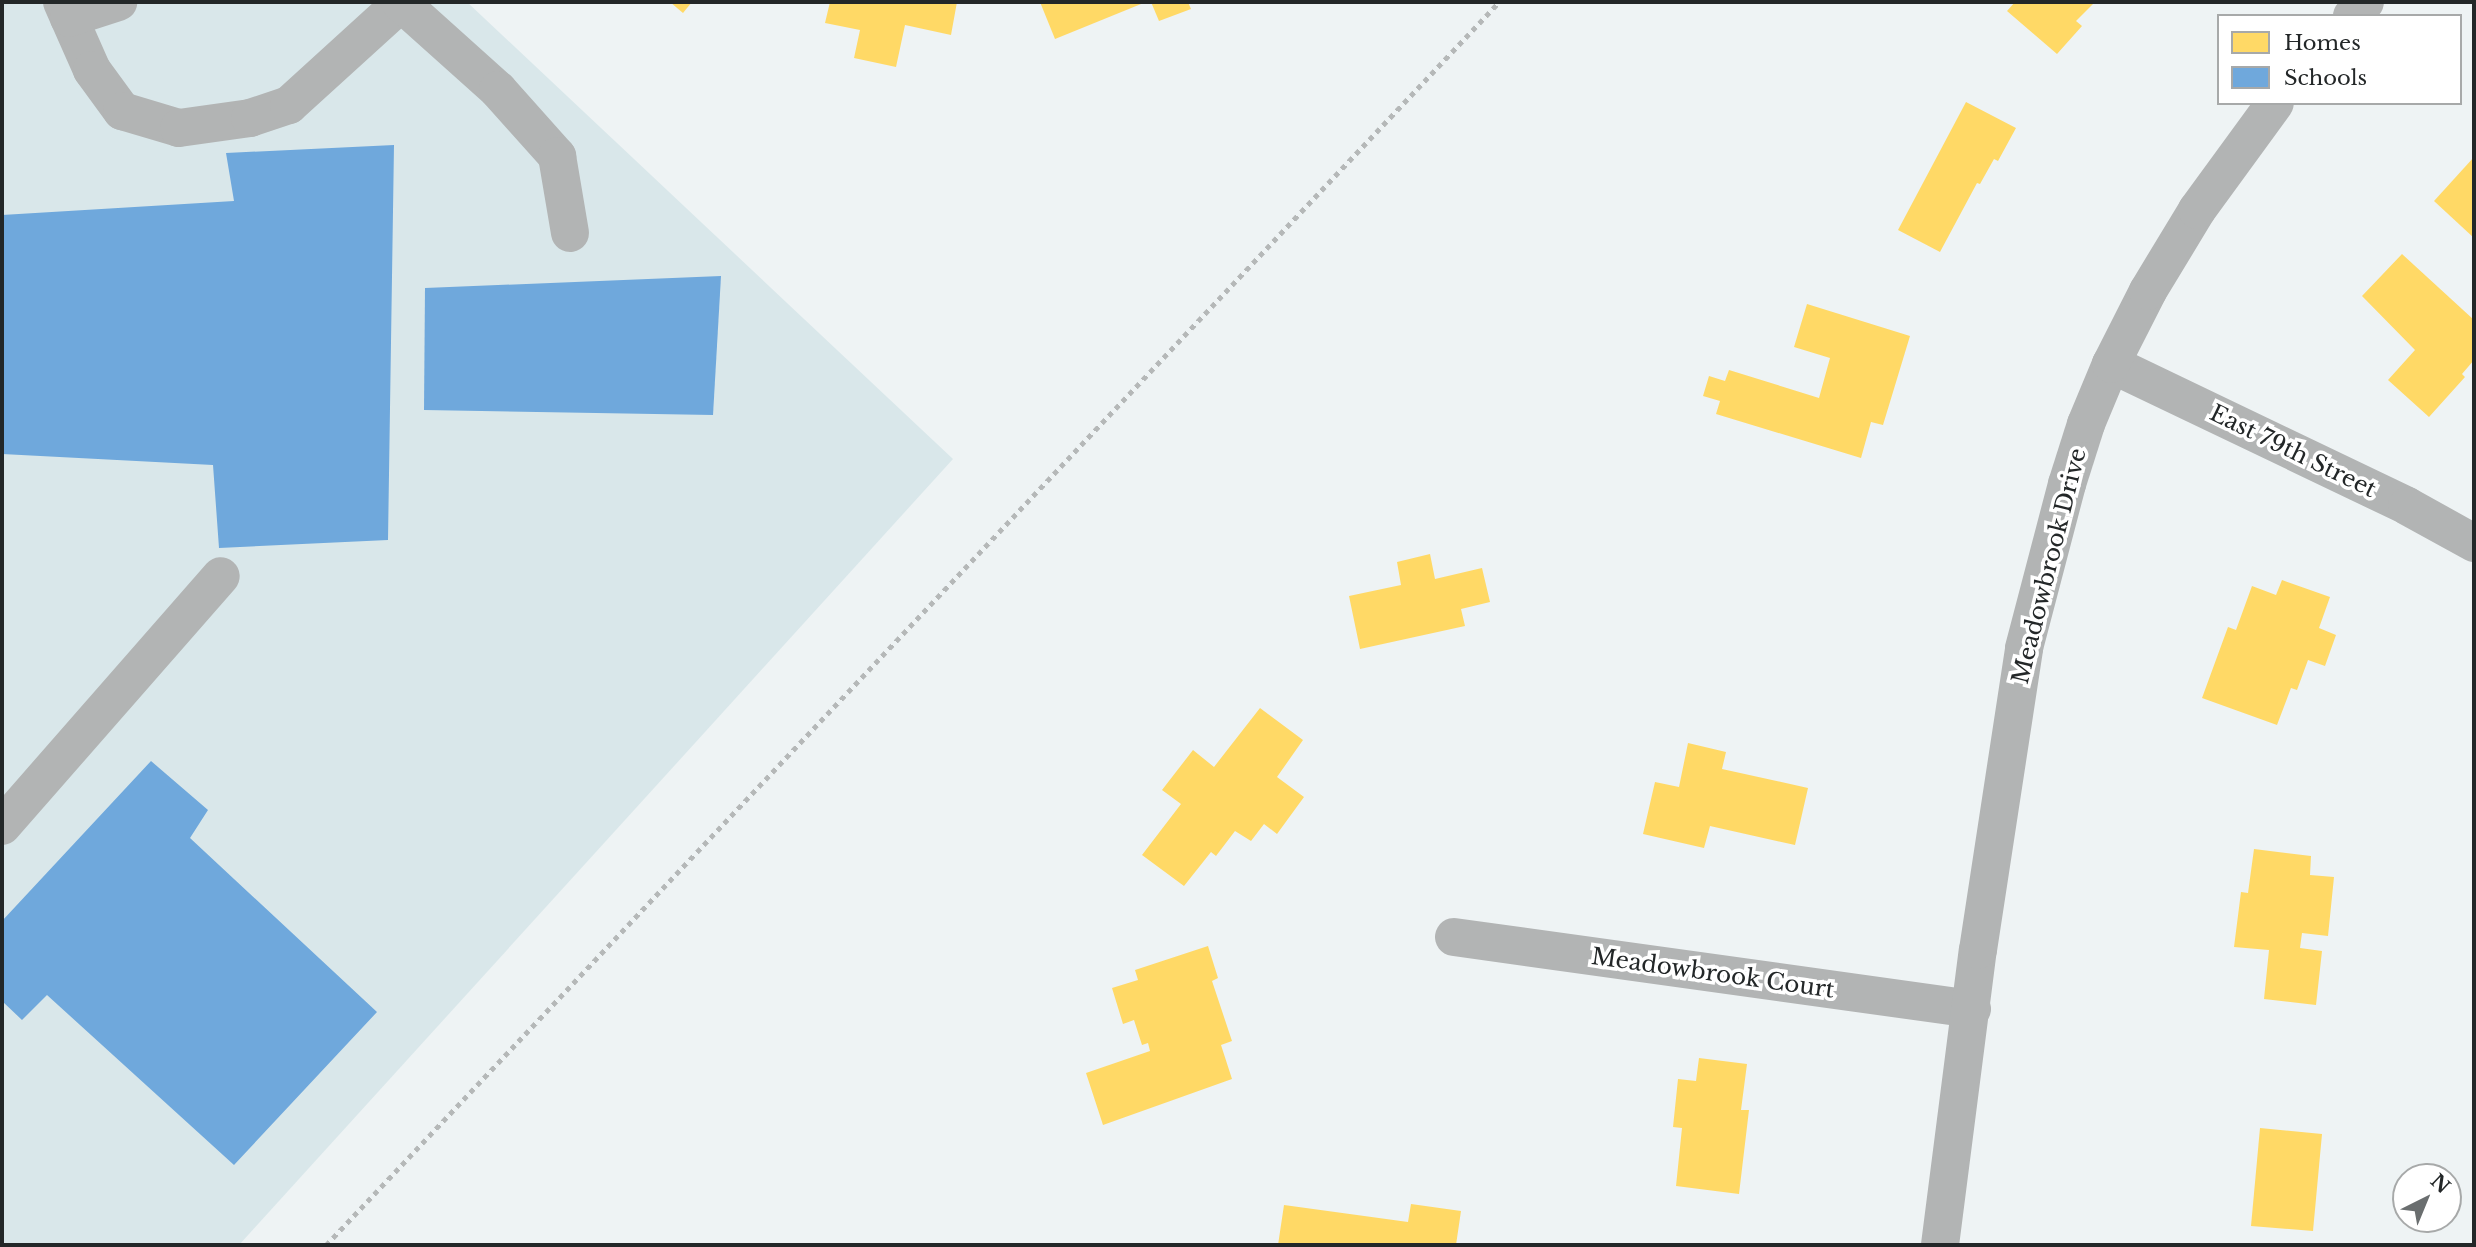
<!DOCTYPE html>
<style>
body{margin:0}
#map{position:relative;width:2476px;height:1247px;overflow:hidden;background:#eef3f4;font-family:"Libre Baskerville",serif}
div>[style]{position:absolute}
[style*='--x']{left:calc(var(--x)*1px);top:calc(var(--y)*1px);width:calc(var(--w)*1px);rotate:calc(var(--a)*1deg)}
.built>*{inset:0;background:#d9e7ea}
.homes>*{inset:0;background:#ffd966}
.schools>*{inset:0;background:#6fa8dc}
.path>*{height:4.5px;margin-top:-2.25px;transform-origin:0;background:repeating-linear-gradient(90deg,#b5b8b8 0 5px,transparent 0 10px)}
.minor>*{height:38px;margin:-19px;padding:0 19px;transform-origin:19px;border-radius:19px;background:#b2b4b4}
span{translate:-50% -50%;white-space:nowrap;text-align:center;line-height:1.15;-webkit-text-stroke:7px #fff;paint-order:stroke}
.street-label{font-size:23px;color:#232728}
.frame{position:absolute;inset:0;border:4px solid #232728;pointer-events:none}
.legend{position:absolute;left:2217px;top:14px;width:245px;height:91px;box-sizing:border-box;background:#fff;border:2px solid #a7a9a9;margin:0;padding:9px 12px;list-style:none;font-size:21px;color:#232728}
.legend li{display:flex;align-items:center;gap:14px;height:35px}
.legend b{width:35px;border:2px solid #a7a9a9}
.north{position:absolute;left:2392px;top:1163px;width:70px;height:70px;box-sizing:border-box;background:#fff;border:2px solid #a7a9a9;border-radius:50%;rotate:43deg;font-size:19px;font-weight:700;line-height:28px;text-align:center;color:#232728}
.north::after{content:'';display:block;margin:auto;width:24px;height:32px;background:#6a6e6f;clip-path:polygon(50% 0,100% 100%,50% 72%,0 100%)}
</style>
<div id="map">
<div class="built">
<i style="clip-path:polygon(2px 2px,467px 2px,953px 459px,239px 1245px,2px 1245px)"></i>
</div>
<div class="homes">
<i style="clip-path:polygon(670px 2px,692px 2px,683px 13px)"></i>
<i style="clip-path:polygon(830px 2px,957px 2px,951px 35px,905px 25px,896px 67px,854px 58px,860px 30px,825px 23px)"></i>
<i style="clip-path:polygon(1040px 2px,1146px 2px,1055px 39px)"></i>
<i style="clip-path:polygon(1151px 2px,1188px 2px,1191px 9px,1159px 21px)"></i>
<i style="clip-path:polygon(2015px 2px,2095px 2px,2076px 21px,2082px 26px,2057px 54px,2007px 11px)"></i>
<i style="clip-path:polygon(1966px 102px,2016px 128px,1998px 161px,1994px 159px,1980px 184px,1977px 183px,1940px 252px,1898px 230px)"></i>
<i style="clip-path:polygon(2474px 157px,2474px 238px,2434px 201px)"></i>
<i style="clip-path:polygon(2402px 254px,2474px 320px,2474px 360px,2462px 374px,2465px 377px,2429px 417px,2388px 380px,2415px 350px,2362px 296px)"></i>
<i style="clip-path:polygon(1807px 304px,1910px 336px,1883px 425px,1871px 422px,1861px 458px,1716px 414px,1720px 401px,1703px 396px,1709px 376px,1725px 381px,1729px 370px,1819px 398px,1830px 358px,1794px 347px)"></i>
<i style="clip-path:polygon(1430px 554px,1435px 579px,1482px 568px,1490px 602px,1461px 609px,1465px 626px,1360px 649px,1349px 596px,1401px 585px,1397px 562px)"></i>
<i style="clip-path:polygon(2282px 580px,2330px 597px,2319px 628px,2336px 635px,2325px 666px,2308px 660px,2297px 690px,2291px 688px,2277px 725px,2202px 698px,2228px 627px,2236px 630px,2252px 586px,2276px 595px)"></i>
<i style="clip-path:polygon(1260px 708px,1303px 740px,1277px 777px,1304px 797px,1277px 834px,1264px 824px,1251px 841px,1235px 831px,1216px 856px,1211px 852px,1184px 886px,1142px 855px,1181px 804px,1162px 790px,1193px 750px,1214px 767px)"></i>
<i style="clip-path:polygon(1688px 743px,1726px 752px,1722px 769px,1808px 788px,1795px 845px,1710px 826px,1704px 848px,1643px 834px,1655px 782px,1679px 787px)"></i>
<i style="clip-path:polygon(2254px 849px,2311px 856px,2310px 875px,2334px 877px,2328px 936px,2302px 933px,2300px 948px,2322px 951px,2316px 1005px,2264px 999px,2269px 950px,2234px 947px,2241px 892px,2248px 893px)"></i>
<i style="clip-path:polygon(1208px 946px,1218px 978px,1212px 981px,1232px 1041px,1221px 1045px,1232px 1079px,1103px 1125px,1086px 1073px,1150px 1051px,1148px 1043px,1142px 1045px,1134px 1020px,1123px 1024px,1112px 988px,1138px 980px,1135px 970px)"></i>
<i style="clip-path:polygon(1699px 1058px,1747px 1064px,1741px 1110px,1749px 1110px,1739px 1194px,1676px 1186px,1682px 1128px,1673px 1127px,1678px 1079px,1696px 1081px)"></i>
<i style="clip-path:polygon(2260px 1128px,2322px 1134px,2313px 1231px,2251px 1226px)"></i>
<i style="clip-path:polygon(1411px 1204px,1461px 1211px,1456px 1245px,1278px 1245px,1284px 1205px,1408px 1222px)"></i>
</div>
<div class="schools">
<i style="clip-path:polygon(394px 145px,388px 540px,219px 548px,213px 465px,2px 454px,2px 215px,234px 201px,226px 153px)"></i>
<i style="clip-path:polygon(721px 276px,713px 415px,424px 410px,425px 288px)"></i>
<i style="clip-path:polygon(151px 761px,208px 810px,190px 838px,377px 1012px,234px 1165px,47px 995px,22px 1020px,2px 1001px,2px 921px)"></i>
</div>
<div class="path">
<i style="--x:326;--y:1245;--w:1709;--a:-46.66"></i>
</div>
<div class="minor">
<i style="--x:62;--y:2;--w:74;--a:66.2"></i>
<i style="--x:92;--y:70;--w:51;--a:53.8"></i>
<i style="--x:122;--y:111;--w:59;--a:16.6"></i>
<i style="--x:179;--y:128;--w:72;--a:-8"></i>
<i style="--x:250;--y:118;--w:41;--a:-18.4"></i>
<i style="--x:289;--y:105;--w:151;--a:-42.3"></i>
<i style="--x:400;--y:2;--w:132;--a:41.9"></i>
<i style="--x:498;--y:90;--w:89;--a:48.2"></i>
<i style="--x:557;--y:156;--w:78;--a:80.4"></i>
<i style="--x:2352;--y:16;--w:19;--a:-47"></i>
<i style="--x:69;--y:18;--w:52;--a:-18.1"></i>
<i style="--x:2111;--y:364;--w:328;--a:25.6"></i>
<i style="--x:2407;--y:506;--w:77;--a:28.9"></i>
<i style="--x:2;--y:826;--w:332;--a:-48.8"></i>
<i style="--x:1454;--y:937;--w:523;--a:7.91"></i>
<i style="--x:1940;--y:1245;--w:297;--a:-82.7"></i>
<i style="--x:1978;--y:950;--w:305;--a:-81.3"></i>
<i style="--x:2024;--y:648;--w:170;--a:-75.3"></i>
<i style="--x:2067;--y:484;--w:63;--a:-72.4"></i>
<i style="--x:2086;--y:424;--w:65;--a:-67.4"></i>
<i style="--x:2111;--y:364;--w:82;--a:-63.1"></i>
<i style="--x:2148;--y:291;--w:95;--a:-58.8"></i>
<i style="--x:2197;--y:210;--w:132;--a:-53.9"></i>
</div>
<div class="street-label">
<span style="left:2293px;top:451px;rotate:26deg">East 79th Street</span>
<span style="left:2049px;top:566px;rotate:-76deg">Meadowbrook Drive</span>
<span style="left:1713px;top:973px;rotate:8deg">Meadowbrook Court</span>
</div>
<div class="frame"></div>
<ul class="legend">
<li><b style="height:19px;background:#ffd966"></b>Homes</li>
<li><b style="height:19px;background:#6fa8dc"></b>Schools</li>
</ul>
<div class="north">N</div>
</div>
